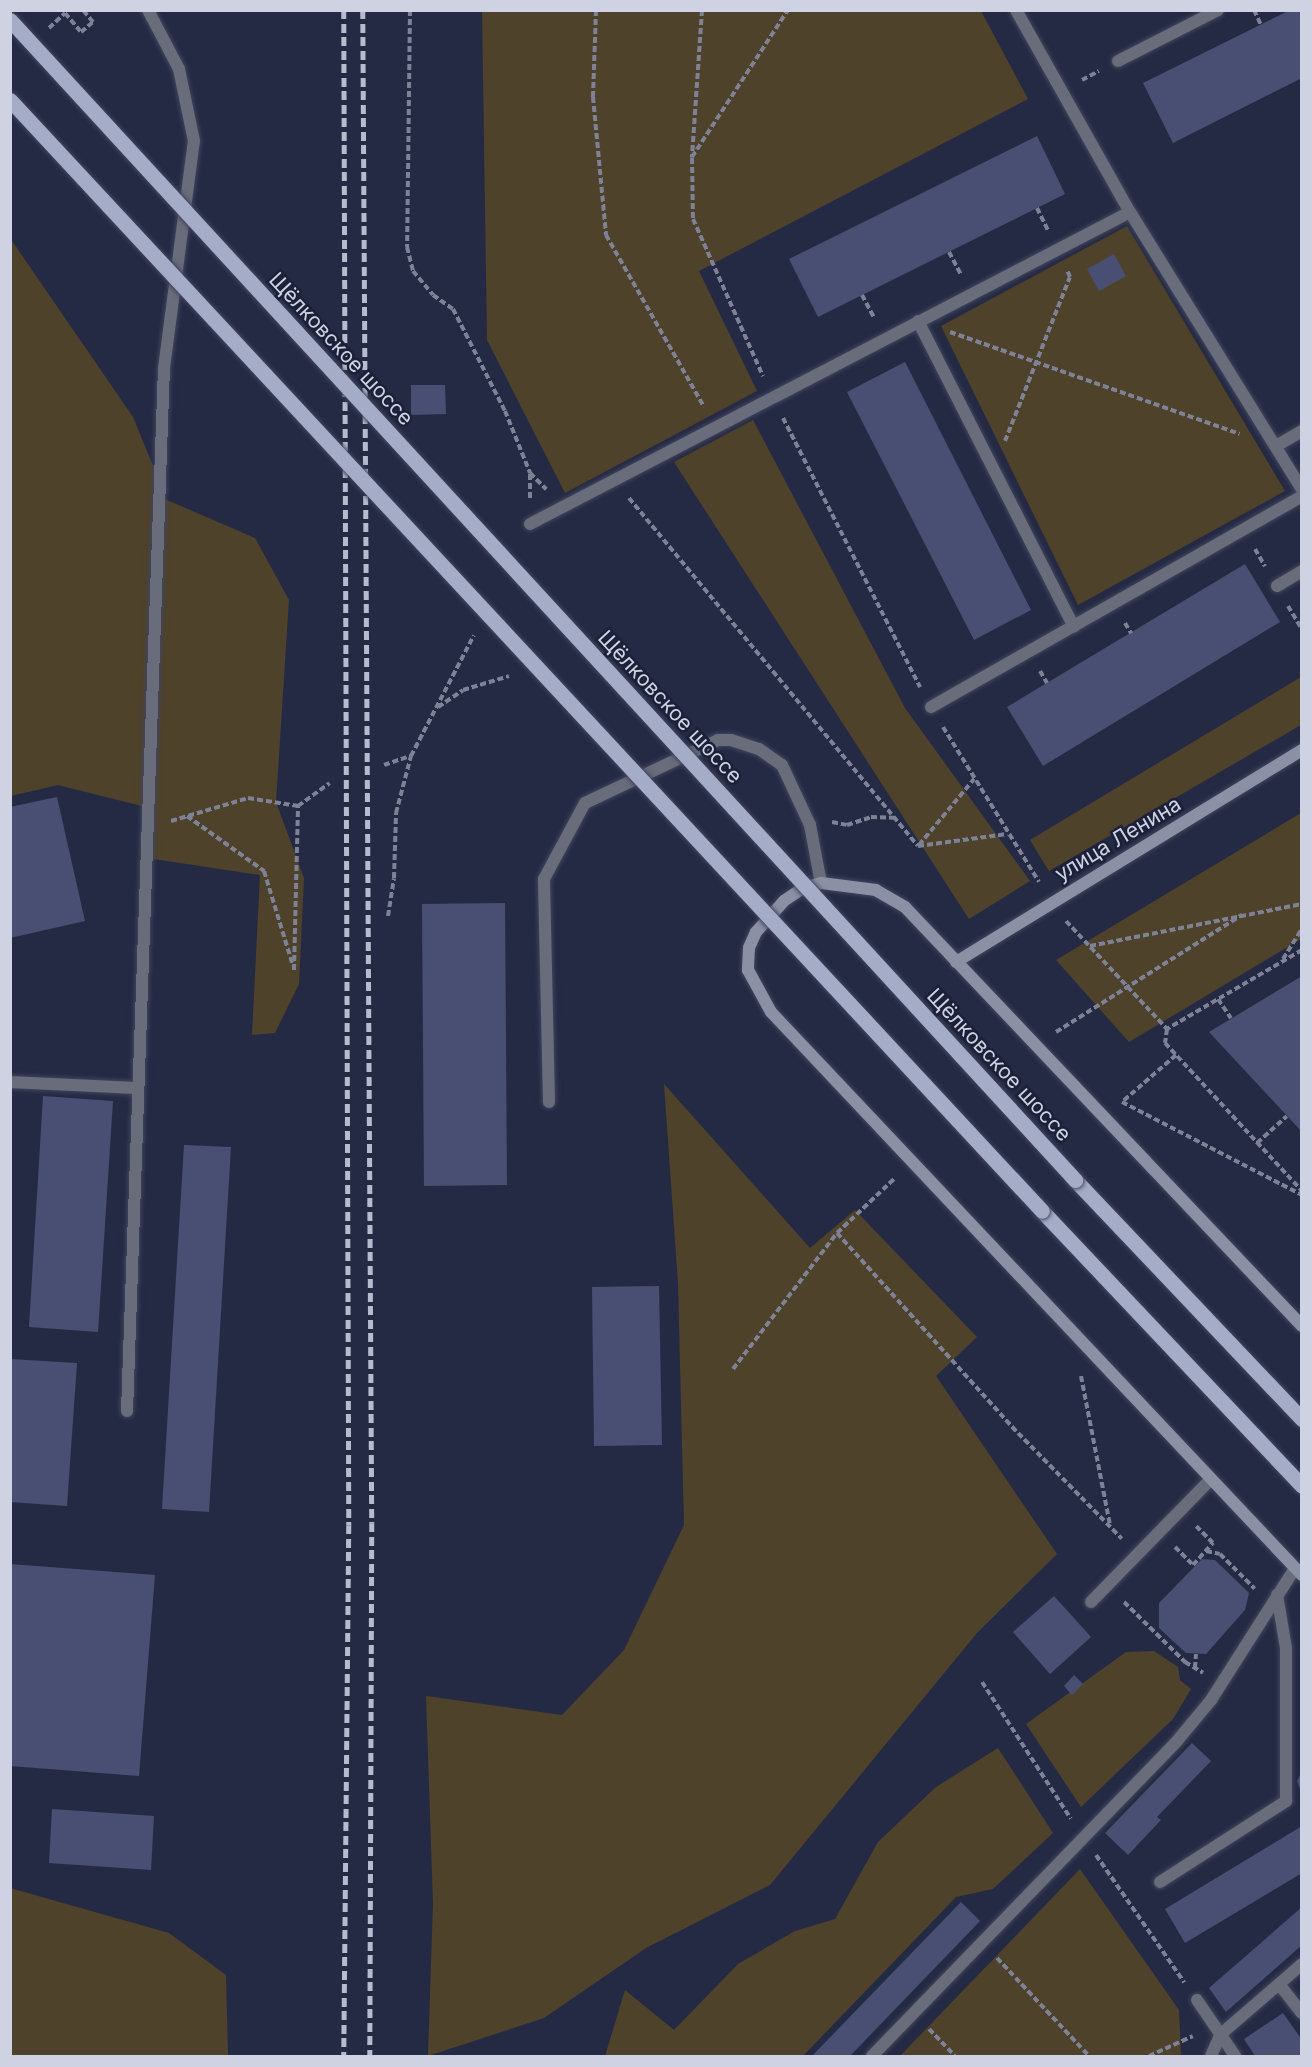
<!DOCTYPE html>
<meta charset="utf-8">
<style>
body{margin:0}
#map{position:relative;width:1312px;height:2067px;overflow:hidden;background:#252a44;font-family:Inter,sans-serif}
div>[style]{position:absolute}
[style*='--x']{left:calc(var(--x)*1px);top:calc(var(--y)*1px);width:calc(var(--w)*1px);rotate:calc(var(--a)*1deg)}
.green>*{inset:0;background:#4f422b}
.building>*{inset:0;background:#484f72}
.path>*{height:4px;margin-top:-2px;transform-origin:0;background:repeating-linear-gradient(90deg,#7d8297 0 6px,transparent 0 9px)}
.roads{filter:drop-shadow(0 0 2px #40455d) drop-shadow(0 0 2px #40455d)}
.lane>*{height:12px;margin:-6px;padding:0 6px;transform-origin:6px;border-radius:6px;background:#696c7a}
.street>*{height:12px;margin:-6px;padding:0 6px;transform-origin:6px;border-radius:6px;background:#696c7a}
.secondary>*{height:12px;margin:-6px;padding:0 6px;transform-origin:6px;border-radius:6px;background:#8b90a5}
.primary>*{height:15px;margin:-7.5px;padding:0 7.5px;transform-origin:7.5px;border-radius:7.5px;background:#a5acc7}
.rail>*{height:4.5px;margin-top:-2.25px;transform-origin:0;background:repeating-linear-gradient(90deg,#b6bbcd 0 9px,transparent 0 13.5px)}
.bridges{filter:drop-shadow(0 0 2px #40455d) drop-shadow(0 0 2px #40455d)}
.primary-bridge>*{height:15px;margin:-7.5px;padding:0 7.5px;transform-origin:7.5px;border-radius:7.5px;background:#a5acc7}
span{translate:-50% -50%;white-space:nowrap;text-align:center;line-height:1.15;-webkit-text-stroke:5px #1c2139;paint-order:stroke}
.street-label{font-size:21px;color:#ced2e3}
.frame{position:absolute;inset:0;border:12px solid #ced2e3;pointer-events:none}
</style>
<div id="map">
<div class="green">
<i style="clip-path:polygon(482px 11px,981px 11px,1028px 99px,699px 271px,757px 391px,565px 493px,487px 340px)"></i>
<i style="clip-path:polygon(1127px 226px,1285px 491px,1078px 605px,941px 326px)"></i>
<i style="clip-path:polygon(10px 238px,133px 417px,167px 500px,255px 538px,289px 600px,276px 802px,304px 878px,299px 984px,275px 1033px,252px 1035px,260px 875px,140px 857px,142px 806px,58px 785px,11px 796px)"></i>
<i style="clip-path:polygon(753px 420px,905px 708px,1030px 881px,969px 919px,674px 462px)"></i>
<i style="clip-path:polygon(1301px 677px,1301px 725px,1049px 871px,1030px 840px)"></i>
<i style="clip-path:polygon(1301px 813px,1301px 939px,1129px 1042px,1056px 960px)"></i>
<i style="clip-path:polygon(664px 1084px,810px 1248px,855px 1210px,977px 1337px,936px 1376px,1057px 1554px,977px 1633px,770px 1885px,646px 1948px,544px 2018px,428px 2056px,433px 1903px,426px 1696px,562px 1715px,624px 1650px,684px 1525px,678px 1283px)"></i>
<i style="clip-path:polygon(1154px 1651px,1178px 1667px,1180px 1680px,1191px 1689px,1173px 1719px,1081px 1807px,1026px 1724px,1126px 1652px)"></i>
<i style="clip-path:polygon(998px 1748px,1053px 1833px,993px 1889px,956px 1897px,803px 2056px,605px 2056px,625px 1990px,674px 2030px,738px 1964px,795px 1931px,835px 1919px,878px 1842px,936px 1787px)"></i>
<i style="clip-path:polygon(1080px 1869px,1179px 2010px,1181px 2056px,900px 2056px)"></i>
<i style="clip-path:polygon(10px 1888px,169px 1933px,226px 1975px,228px 2056px,11px 2056px)"></i>
</div>
<div class="building">
<i style="clip-path:polygon(1290px 10px,1302px 10px,1302px 78px,1173px 143px,1143px 83px)"></i>
<i style="clip-path:polygon(1037px 136px,1065px 194px,818px 317px,789px 259px)"></i>
<i style="clip-path:polygon(1114px 254px,1126px 276px,1099px 291px,1087px 269px)"></i>
<i style="clip-path:polygon(905px 362px,1031px 610px,974px 640px,847px 392px)"></i>
<i style="clip-path:polygon(411px 385px,445px 385px,446px 414px,411px 415px)"></i>
<i style="clip-path:polygon(1245px 564px,1280px 622px,1043px 766px,1007px 707px)"></i>
<i style="clip-path:polygon(57px 797px,85px 921px,10px 938px,10px 807px)"></i>
<i style="clip-path:polygon(505px 903px,507px 1185px,424px 1186px,422px 904px)"></i>
<i style="clip-path:polygon(1302px 976px,1302px 1132px,1209px 1032px)"></i>
<i style="clip-path:polygon(43px 1096px,113px 1101px,98px 1332px,29px 1327px)"></i>
<i style="clip-path:polygon(184px 1145px,231px 1147px,209px 1512px,162px 1509px)"></i>
<i style="clip-path:polygon(659px 1286px,662px 1445px,594px 1446px,592px 1287px)"></i>
<i style="clip-path:polygon(10px 1359px,77px 1363px,67px 1506px,10px 1502px)"></i>
<i style="clip-path:polygon(1202px 1559px,1215px 1560px,1249px 1593px,1245px 1610px,1206px 1654px,1186px 1653px,1159px 1628px,1159px 1603px)"></i>
<i style="clip-path:polygon(10px 1564px,155px 1575px,139px 1776px,10px 1766px)"></i>
<i style="clip-path:polygon(1054px 1596px,1091px 1637px,1050px 1674px,1013px 1632px)"></i>
<i style="clip-path:polygon(1074px 1675px,1083px 1684px,1072px 1695px,1064px 1686px)"></i>
<i style="clip-path:polygon(1192px 1743px,1211px 1761px,1157px 1817px,1161px 1820px,1128px 1855px,1105px 1833px)"></i>
<i style="clip-path:polygon(1302px 1771px,1302px 1792px,1301px 1792px,1297px 1781px)"></i>
<i style="clip-path:polygon(52px 1809px,154px 1816px,151px 1870px,49px 1863px)"></i>
<i style="clip-path:polygon(1302px 1826px,1302px 1873px,1185px 1943px,1165px 1909px)"></i>
<i style="clip-path:polygon(961px 1902px,980px 1921px,850px 2056px,812px 2056px)"></i>
<i style="clip-path:polygon(1302px 1907px,1302px 1945px,1226px 2012px,1209px 1988px)"></i>
<i style="clip-path:polygon(1283px 2013px,1302px 2040px,1302px 2056px,1255px 2056px,1244px 2039px)"></i>
</div>
<div class="path">
<i style="--x:410;--y:10;--w:237;--a:90.7"></i>
<i style="--x:407;--y:247;--w:25;--a:76"></i>
<i style="--x:413;--y:271;--w:31;--a:50"></i>
<i style="--x:433;--y:295;--w:24;--a:35"></i>
<i style="--x:453;--y:309;--w:114;--a:63"></i>
<i style="--x:505;--y:411;--w:67;--a:68"></i>
<i style="--x:530;--y:473;--w:23;--a:45"></i>
<i style="--x:596;--y:10;--w:87;--a:92"></i>
<i style="--x:593;--y:97;--w:139;--a:84.6"></i>
<i style="--x:606;--y:235;--w:198;--a:60.3"></i>
<i style="--x:702;--y:10;--w:148;--a:93.9"></i>
<i style="--x:692;--y:158;--w:61;--a:89.1"></i>
<i style="--x:693;--y:219;--w:172;--a:66"></i>
<i style="--x:1254;--y:10;--w:17;--a:65"></i>
<i style="--x:49;--y:28;--w:22;--a:-43"></i>
<i style="--x:65;--y:13;--w:25;--a:50"></i>
<i style="--x:81;--y:32;--w:16;--a:-40"></i>
<i style="--x:93;--y:22;--w:16;--a:-130"></i>
<i style="--x:1082;--y:80;--w:19;--a:-28"></i>
<i style="--x:692;--y:157;--w:176;--a:-56.9"></i>
<i style="--x:1037;--y:208;--w:25;--a:64"></i>
<i style="--x:949;--y:252;--w:26;--a:62"></i>
<i style="--x:862;--y:295;--w:26;--a:62"></i>
<i style="--x:950;--y:332;--w:307;--a:19.4"></i>
<i style="--x:783;--y:418;--w:302;--a:63"></i>
<i style="--x:1005;--y:441;--w:176;--a:-68.4"></i>
<i style="--x:1070;--y:277;--w:8;--a:-113"></i>
<i style="--x:530;--y:474;--w:25;--a:90"></i>
<i style="--x:629;--y:498;--w:452;--a:50.3"></i>
<i style="--x:1255;--y:549;--w:20;--a:60"></i>
<i style="--x:1288;--y:606;--w:27;--a:59"></i>
<i style="--x:1125;--y:623;--w:12;--a:59"></i>
<i style="--x:1040;--y:671;--w:14;--a:60"></i>
<i style="--x:438;--y:707;--w:30;--a:-34"></i>
<i style="--x:463;--y:690;--w:48;--a:-16.9"></i>
<i style="--x:943;--y:727;--w:182;--a:58.2"></i>
<i style="--x:384;--y:765;--w:28;--a:-19"></i>
<i style="--x:187;--y:816;--w:95;--a:35.5"></i>
<i style="--x:264;--y:871;--w:99;--a:73"></i>
<i style="--x:171;--y:821;--w:80;--a:-16.6"></i>
<i style="--x:248;--y:798;--w:51;--a:9.1"></i>
<i style="--x:832;--y:822;--w:15;--a:11"></i>
<i style="--x:847;--y:825;--w:25;--a:-18"></i>
<i style="--x:871;--y:817;--w:24;--a:2"></i>
<i style="--x:919;--y:845;--w:86;--a:-50.2"></i>
<i style="--x:918;--y:846;--w:90;--a:-7.7"></i>
<i style="--x:388;--y:916;--w:38;--a:-81"></i>
<i style="--x:394;--y:878;--w:65;--a:-88.2"></i>
<i style="--x:396;--y:813;--w:59;--a:-75.3"></i>
<i style="--x:411;--y:756;--w:136;--a:-62.5"></i>
<i style="--x:1066;--y:921;--w:148;--a:46.9"></i>
<i style="--x:1090;--y:946;--w:216;--a:-11.2"></i>
<i style="--x:1302;--y:950;--w:156;--a:149.7"></i>
<i style="--x:1167;--y:1029;--w:14;--a:98"></i>
<i style="--x:1165;--y:1043;--w:202;--a:47.2"></i>
<i style="--x:1283;--y:959;--w:36;--a:-58"></i>
<i style="--x:294;--y:970;--w:164;--a:-88.6"></i>
<i style="--x:298;--y:806;--w:39;--a:-36"></i>
<i style="--x:1218;--y:999;--w:23;--a:56"></i>
<i style="--x:1056;--y:1032;--w:220;--a:-32.2"></i>
<i style="--x:1176;--y:1055;--w:72;--a:139"></i>
<i style="--x:1122;--y:1102;--w:203;--a:27.3"></i>
<i style="--x:1257;--y:1143;--w:40;--a:-42"></i>
<i style="--x:837;--y:1233;--w:270;--a:47.9"></i>
<i style="--x:1018;--y:1433;--w:148;--a:45.5"></i>
<i style="--x:733;--y:1369;--w:171;--a:-52.6"></i>
<i style="--x:837;--y:1233;--w:80;--a:-43.5"></i>
<i style="--x:1081;--y:1376;--w:152;--a:79"></i>
<i style="--x:1175;--y:1547;--w:25;--a:45"></i>
<i style="--x:1193;--y:1565;--w:30;--a:-48"></i>
<i style="--x:1213;--y:1543;--w:24;--a:-135"></i>
<i style="--x:1206;--y:1551;--w:14;--a:12"></i>
<i style="--x:1220;--y:1554;--w:49;--a:45"></i>
<i style="--x:1124;--y:1602;--w:86;--a:44.5"></i>
<i style="--x:1185;--y:1662;--w:21;--a:31"></i>
<i style="--x:1195;--y:1668;--w:14;--a:-86"></i>
<i style="--x:982;--y:1682;--w:163;--a:57"></i>
<i style="--x:1096;--y:1855;--w:155;--a:55.3"></i>
<i style="--x:997;--y:1958;--w:134;--a:46.8"></i>
<i style="--x:929;--y:2029;--w:37;--a:46"></i>
<i style="--x:1149;--y:2056;--w:48;--a:-24.4"></i>
</div>
<div class="roads">
<div class="lane">
<i style="--x:1016;--y:10;--w:232;--a:60.6"></i>
<i style="--x:1130;--y:212;--w:326;--a:58.2"></i>
<i style="--x:1118;--y:61;--w:112;--a:-27"></i>
<i style="--x:918;--y:321;--w:343;--a:63"></i>
<i style="--x:1276;--y:446;--w:30;--a:-30"></i>
<i style="--x:530;--y:524;--w:676;--a:-27.47"></i>
<i style="--x:1277;--y:586;--w:29;--a:-31"></i>
<i style="--x:931;--y:707;--w:427;--a:-29.6"></i>
<i style="--x:10;--y:1082;--w:126;--a:2.7"></i>
<i style="--x:549;--y:1102;--w:223;--a:-91.3"></i>
<i style="--x:544;--y:879;--w:86;--a:-61.7"></i>
<i style="--x:585;--y:803;--w:147;--a:-25.3"></i>
<i style="--x:1091;--y:1602;--w:170;--a:-45.7"></i>
<i style="--x:1160;--y:1882;--w:150;--a:-32.7"></i>
<i style="--x:1286;--y:1801;--w:153;--a:-90"></i>
<i style="--x:1286;--y:1648;--w:54;--a:-99.6"></i>
<i style="--x:1279;--y:1984;--w:30;--a:-41"></i>
<i style="--x:1197;--y:2000;--w:68;--a:55.8"></i>
<i style="--x:872;--y:2056;--w:438;--a:-45.9"></i>
<i style="--x:1177;--y:1741;--w:53;--a:-50.3"></i>
<i style="--x:1211;--y:1700;--w:156;--a:-57.5"></i>
<i style="--x:1211;--y:2056;--w:24;--a:-66"></i>
<i style="--x:1221;--y:2034;--w:77;--a:-40.8"></i>
<i style="--x:1279;--y:1984;--w:37;--a:52"></i>
</div>
<div class="street">
<i style="--x:718;--y:740;--w:13;--a:0"></i>
<i style="--x:731;--y:740;--w:29;--a:18"></i>
<i style="--x:759;--y:749;--w:28;--a:35"></i>
<i style="--x:782;--y:765;--w:66;--a:65"></i>
<i style="--x:810;--y:825;--w:59;--a:79.3"></i>
<i style="--x:127;--y:1411;--w:1044;--a:-87.97"></i>
<i style="--x:164;--y:368;--w:229;--a:-82.5"></i>
<i style="--x:194;--y:141;--w:74;--a:-101.8"></i>
<i style="--x:179;--y:69;--w:67;--a:-117.7"></i>
</div>
<div class="secondary">
<i style="--x:956;--y:962;--w:406;--a:-31.5"></i>
<i style="--x:1302;--y:1326;--w:577;--a:-133.46"></i>
<i style="--x:905;--y:907;--w:34;--a:-150"></i>
<i style="--x:876;--y:890;--w:55;--a:-172.7"></i>
<i style="--x:821;--y:883;--w:19;--a:164"></i>
<i style="--x:803;--y:888;--w:23;--a:146"></i>
<i style="--x:784;--y:901;--w:42;--a:132.1"></i>
<i style="--x:756;--y:932;--w:17;--a:114"></i>
<i style="--x:749;--y:948;--w:22;--a:93"></i>
<i style="--x:748;--y:970;--w:48;--a:61.3"></i>
<i style="--x:771;--y:1012;--w:774;--a:46.68"></i>
</div>
<div class="primary">
<i style="--x:1075;--y:1180;--w:330;--a:46.5"></i>
<i style="--x:1042;--y:1211;--w:378;--a:46.6"></i>
</div>
</div>
<div class="rail">
<i style="--x:344;--y:10;--w:1515;--a:89.81"></i>
<i style="--x:349;--y:1525;--w:531;--a:90.54"></i>
<i style="--x:363;--y:10;--w:1513;--a:89.66"></i>
<i style="--x:372;--y:1523;--w:533;--a:90.21"></i>
</div>
<div class="bridges">
<div class="primary-bridge">
<i style="--x:10;--y:20;--w:1575;--a:47.44"></i>
<i style="--x:10;--y:100;--w:1516;--a:47.11"></i>
</div>
</div>
<div class="street-label">
<span style="left:341px;top:349px;rotate:47deg">Щёлковское шоссе</span>
<span style="left:670px;top:707px;rotate:47deg">Щёлковское шоссе</span>
<span style="left:1118px;top:839px;rotate:-31deg">улица Ленина</span>
<span style="left:999px;top:1065px;rotate:47deg">Щёлковское шоссе</span>
</div>
<div class="frame"></div>
</div>
